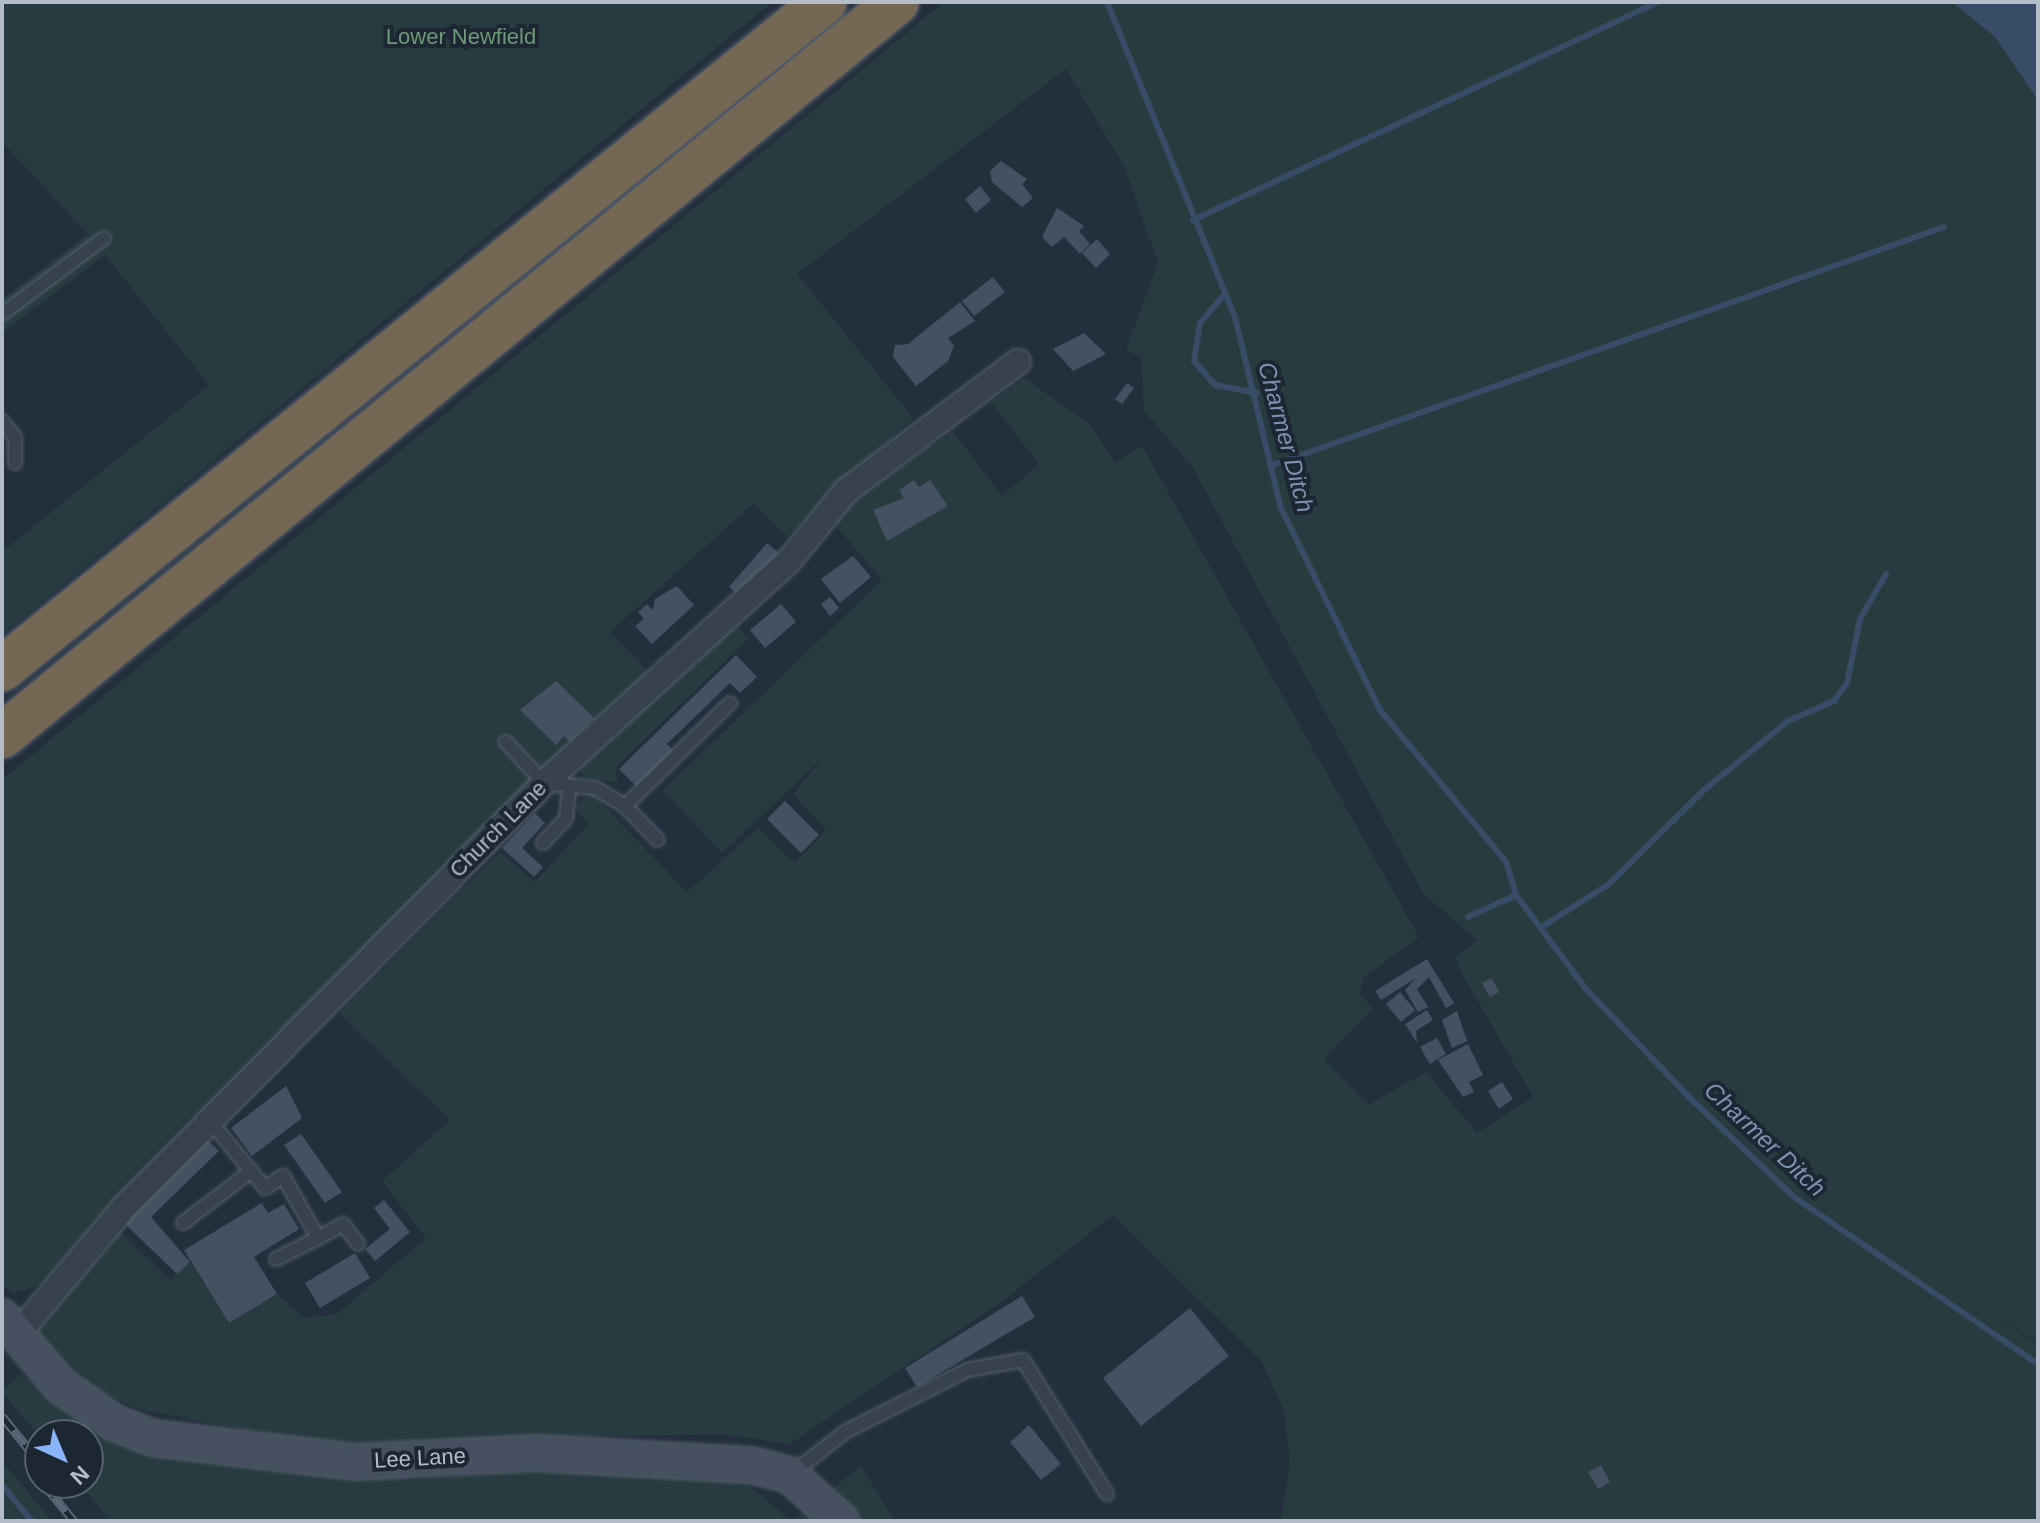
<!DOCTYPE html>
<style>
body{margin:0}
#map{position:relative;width:2040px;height:1523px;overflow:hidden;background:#242f3e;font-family:Arial,sans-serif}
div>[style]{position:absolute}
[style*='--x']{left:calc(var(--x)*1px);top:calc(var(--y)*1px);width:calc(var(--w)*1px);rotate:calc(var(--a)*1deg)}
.green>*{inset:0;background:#263c3f}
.water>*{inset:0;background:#394c67}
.stream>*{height:6px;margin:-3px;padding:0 3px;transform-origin:3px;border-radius:3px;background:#394c67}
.building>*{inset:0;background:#455162}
.roads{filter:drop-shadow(0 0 2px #565f6c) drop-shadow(0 0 2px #565f6c)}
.lane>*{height:12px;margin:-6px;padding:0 6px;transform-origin:6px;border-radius:6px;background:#38414e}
.street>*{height:24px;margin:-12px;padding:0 12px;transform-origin:12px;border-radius:12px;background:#38414e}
.secondary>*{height:34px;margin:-17px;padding:0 17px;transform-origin:17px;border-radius:17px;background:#465061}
.highway>*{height:44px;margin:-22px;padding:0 22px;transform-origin:22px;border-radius:22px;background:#746855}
.rail>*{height:9px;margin-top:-4.5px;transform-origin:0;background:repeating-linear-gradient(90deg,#1d2633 0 18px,#5a6575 0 36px);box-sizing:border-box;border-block:2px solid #5a6575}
span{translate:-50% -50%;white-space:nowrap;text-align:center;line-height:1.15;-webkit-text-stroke:8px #1d2633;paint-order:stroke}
.park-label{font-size:22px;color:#6b9a76}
.street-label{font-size:22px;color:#b4bcc9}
.water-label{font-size:24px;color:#7c92b1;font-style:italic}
.frame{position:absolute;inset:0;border:4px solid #b4bcc9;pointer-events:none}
.north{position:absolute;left:24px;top:1419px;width:80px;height:80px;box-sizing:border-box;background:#1d2633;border:2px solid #59626f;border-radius:50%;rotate:136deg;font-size:22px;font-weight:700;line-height:32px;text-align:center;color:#b4bcc9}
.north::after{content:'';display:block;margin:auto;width:28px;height:36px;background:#8ab4f8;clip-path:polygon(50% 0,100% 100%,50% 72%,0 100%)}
</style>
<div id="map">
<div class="green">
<i style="clip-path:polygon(2px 2px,772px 2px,2px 635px,2px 552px,209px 385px,105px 255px,2px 333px,2px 299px,88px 234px,2px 142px)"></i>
<i style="clip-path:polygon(944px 2px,1952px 2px,1995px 37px,2025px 76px,2038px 100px,2038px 1343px,1990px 1312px,2038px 1345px,2038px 1521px,1281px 1521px,1290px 1463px,1284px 1411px,1262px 1362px,1113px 1215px,1001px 1302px,790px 1444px,721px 1434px,317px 1443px,142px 1410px,82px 1385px,36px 1341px,38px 1329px,120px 1232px,170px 1280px,190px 1262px,230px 1323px,277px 1294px,304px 1318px,337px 1314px,426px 1238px,382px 1181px,450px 1120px,339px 1013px,500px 852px,535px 882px,588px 824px,575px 807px,591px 792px,687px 892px,758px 828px,795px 863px,826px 830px,793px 794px,827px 754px,722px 853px,663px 790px,882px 580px,831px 520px,847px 502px,953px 431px,1002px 496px,1039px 464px,991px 402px,1024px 378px,1090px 424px,1115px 463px,1142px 446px,1419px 937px,1364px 977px,1360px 994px,1373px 1009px,1324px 1059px,1368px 1105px,1426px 1072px,1477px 1133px,1533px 1097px,1459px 968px,1456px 956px,1477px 941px,1423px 893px,1192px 466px,1144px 411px,1141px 357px,1126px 350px,1158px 263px,1125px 168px,1066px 69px,797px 274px,913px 418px,787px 536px,753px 504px,610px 632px,648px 671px,120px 1195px,42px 1284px,13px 1293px,2px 1284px,2px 780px)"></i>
<i style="clip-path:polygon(737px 625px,748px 639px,615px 768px,618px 783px,583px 778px,579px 767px)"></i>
<i style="clip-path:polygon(21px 1374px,124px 1445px,171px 1458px,415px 1480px,574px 1465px,685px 1469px,747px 1483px,791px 1521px,110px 1521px,79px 1483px,88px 1483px,88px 1435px,40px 1437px,2px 1392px)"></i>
<i style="clip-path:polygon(2px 1461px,52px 1521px,2px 1521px)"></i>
<i style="clip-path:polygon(861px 1466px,895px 1521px,792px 1521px)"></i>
</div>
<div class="water">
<i style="clip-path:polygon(1952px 2px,2038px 2px,2038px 100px,1995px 37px)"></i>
</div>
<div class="stream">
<i style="--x:1107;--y:2;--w:340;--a:67.9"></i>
<i style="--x:1235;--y:317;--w:196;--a:76.5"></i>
<i style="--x:1281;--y:508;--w:225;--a:63.9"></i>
<i style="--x:1380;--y:710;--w:197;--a:50.3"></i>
<i style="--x:1506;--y:862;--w:34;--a:73"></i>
<i style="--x:1516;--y:895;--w:116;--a:53.4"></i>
<i style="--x:1585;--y:988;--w:151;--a:46.3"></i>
<i style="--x:1689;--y:1097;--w:145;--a:43.6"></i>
<i style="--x:1794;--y:1197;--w:296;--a:34.4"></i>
<i style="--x:1193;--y:220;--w:514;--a:-25.12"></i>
<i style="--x:1225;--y:294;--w:38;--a:131"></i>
<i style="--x:1200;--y:323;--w:38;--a:99"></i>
<i style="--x:1194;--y:361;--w:32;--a:49"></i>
<i style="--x:1215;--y:385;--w:43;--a:10.8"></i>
<i style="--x:1273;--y:465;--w:712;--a:-19.53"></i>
<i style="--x:1468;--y:917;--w:53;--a:-24.6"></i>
<i style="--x:1540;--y:928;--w:82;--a:-32.5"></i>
<i style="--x:1609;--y:884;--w:134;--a:-44.7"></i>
<i style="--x:1704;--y:790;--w:109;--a:-39.4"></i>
<i style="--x:1788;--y:721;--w:50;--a:-23.5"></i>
<i style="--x:1834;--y:701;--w:22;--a:-54"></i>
<i style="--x:1847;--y:683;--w:65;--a:-78.5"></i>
<i style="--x:1860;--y:619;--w:52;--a:-60"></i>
<i style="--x:2;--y:1485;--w:47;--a:50.2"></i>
</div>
<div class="building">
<i style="clip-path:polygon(1001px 161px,1027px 179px,1022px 184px,1033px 198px,1022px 207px,992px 182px,990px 171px)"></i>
<i style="clip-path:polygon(980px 186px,991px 200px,976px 213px,965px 199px)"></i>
<i style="clip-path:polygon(1057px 208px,1084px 226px,1079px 231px,1090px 244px,1080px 254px,1064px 237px,1052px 247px,1042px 237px)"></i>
<i style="clip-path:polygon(1097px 239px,1110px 254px,1096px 268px,1082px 253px)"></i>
<i style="clip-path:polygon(993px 277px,1005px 292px,974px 316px,962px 301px)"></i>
<i style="clip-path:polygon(960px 302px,975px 321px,948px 338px,954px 346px,948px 361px,916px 386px,893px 357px,895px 345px,908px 344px)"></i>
<i style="clip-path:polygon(1084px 333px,1106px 354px,1073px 371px,1053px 349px)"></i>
<i style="clip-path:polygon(1127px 383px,1134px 388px,1122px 404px,1115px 399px)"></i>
<i style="clip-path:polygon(914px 480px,919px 487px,930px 480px,948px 506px,887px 541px,873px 510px,904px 498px,899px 490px)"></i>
<i style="clip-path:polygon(767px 543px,779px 553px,740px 597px,729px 587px)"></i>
<i style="clip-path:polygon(853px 556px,871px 577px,840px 603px,821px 579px)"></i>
<i style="clip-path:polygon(677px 586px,694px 605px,652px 644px,635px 626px,644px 619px,638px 612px,647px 604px,653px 610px,655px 599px)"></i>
<i style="clip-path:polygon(830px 597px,839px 608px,830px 616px,821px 604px)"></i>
<i style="clip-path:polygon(781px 604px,796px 622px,765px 648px,750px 630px)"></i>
<i style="clip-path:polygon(736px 655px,757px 677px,740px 693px,730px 683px,667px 744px,675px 752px,638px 788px,619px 769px)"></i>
<i style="clip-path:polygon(556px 681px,594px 718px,570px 742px,564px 736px,556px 745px,520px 710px)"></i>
<i style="clip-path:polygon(785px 801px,819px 835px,801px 853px,767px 819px)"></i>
<i style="clip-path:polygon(535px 813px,545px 823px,522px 848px,543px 867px,534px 877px,502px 848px)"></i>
<i style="clip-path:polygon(1427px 959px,1454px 1003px,1446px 1008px,1429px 977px,1417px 989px,1428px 1007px,1418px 1012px,1405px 990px,1416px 978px,1381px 1000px,1375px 991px)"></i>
<i style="clip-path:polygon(1492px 978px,1499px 992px,1490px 997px,1482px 983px)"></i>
<i style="clip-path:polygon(1400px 992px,1415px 1010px,1401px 1022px,1386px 1004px)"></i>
<i style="clip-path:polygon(1427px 1010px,1433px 1020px,1416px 1031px,1417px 1043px,1405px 1024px)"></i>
<i style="clip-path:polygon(1457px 1011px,1467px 1041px,1452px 1048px,1442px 1020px)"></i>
<i style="clip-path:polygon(1437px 1038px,1446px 1054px,1430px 1064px,1420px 1047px)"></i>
<i style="clip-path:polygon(1468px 1044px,1483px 1075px,1469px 1082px,1474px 1092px,1463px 1097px,1438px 1060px)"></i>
<i style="clip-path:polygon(1502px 1082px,1513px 1099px,1499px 1109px,1488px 1091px)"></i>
<i style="clip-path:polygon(286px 1086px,302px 1118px,252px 1156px,231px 1128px)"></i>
<i style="clip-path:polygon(301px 1134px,342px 1192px,325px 1203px,284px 1145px)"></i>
<i style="clip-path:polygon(204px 1137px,219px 1151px,151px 1217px,190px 1262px,177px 1274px,123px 1222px)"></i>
<i style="clip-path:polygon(384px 1200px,410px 1232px,375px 1261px,365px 1249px,390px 1229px,374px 1208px)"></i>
<i style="clip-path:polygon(262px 1203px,268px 1213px,284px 1204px,299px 1229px,254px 1257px,277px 1294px,229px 1323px,184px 1250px)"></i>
<i style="clip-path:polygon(355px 1253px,370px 1278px,320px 1308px,305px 1283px)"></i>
<i style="clip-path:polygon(1022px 1296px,1035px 1317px,917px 1387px,905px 1368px)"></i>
<i style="clip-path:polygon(1190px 1308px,1229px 1356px,1141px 1426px,1103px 1378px)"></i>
<i style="clip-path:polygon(1029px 1425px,1061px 1464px,1041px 1480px,1010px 1442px)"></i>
<i style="clip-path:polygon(1601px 1465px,1610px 1482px,1598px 1489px,1588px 1472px)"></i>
</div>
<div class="roads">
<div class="lane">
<i style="--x:2;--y:314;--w:127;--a:-36.7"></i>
<i style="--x:2;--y:421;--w:21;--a:51"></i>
<i style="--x:15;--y:437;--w:26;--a:90"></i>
<i style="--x:506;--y:742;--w:56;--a:47.2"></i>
<i style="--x:544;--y:783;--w:51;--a:5.6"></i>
<i style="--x:595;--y:788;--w:35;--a:31"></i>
<i style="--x:625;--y:806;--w:147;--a:-44.4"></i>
<i style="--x:625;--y:806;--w:47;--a:45.9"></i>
<i style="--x:543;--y:843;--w:34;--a:-47"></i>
<i style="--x:566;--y:818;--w:30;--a:-84"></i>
<i style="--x:210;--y:1121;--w:87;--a:50.6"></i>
<i style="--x:265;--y:1188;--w:22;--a:-34"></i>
<i style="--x:283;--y:1176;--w:71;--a:60.6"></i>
<i style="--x:318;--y:1238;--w:47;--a:153.4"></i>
<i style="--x:183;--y:1223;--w:86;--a:-37.4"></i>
<i style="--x:318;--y:1238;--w:29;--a:-29"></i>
<i style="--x:343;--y:1224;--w:25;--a:53"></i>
<i style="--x:793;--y:1473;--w:66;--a:-38.3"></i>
<i style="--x:845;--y:1432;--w:137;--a:-26.9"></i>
<i style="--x:967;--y:1370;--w:57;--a:-10.1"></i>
<i style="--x:1023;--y:1360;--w:158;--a:57.9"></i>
</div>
<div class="street">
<i style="--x:15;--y:1337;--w:166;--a:-49.9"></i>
<i style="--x:122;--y:1210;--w:600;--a:-45.34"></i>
<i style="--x:544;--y:783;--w:328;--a:-42.2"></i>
<i style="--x:787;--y:563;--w:93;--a:-50.7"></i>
<i style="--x:846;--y:491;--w:215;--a:-36.9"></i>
</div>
<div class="secondary">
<i style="--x:2;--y:1317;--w:91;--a:49.5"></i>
<i style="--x:61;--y:1386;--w:65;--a:34.4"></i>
<i style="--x:115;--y:1423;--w:41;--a:21.5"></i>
<i style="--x:153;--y:1438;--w:202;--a:6.8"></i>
<i style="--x:354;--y:1462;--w:182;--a:-2.8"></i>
<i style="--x:536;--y:1453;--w:215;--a:3.2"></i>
<i style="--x:751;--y:1465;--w:40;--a:14.4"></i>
<i style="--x:790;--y:1475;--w:69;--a:42"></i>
</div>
<div class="highway">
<i style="--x:2;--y:669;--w:1059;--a:-39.06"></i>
<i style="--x:2;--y:736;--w:1157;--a:-39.36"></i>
</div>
</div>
<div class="rail">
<i style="--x:2;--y:1416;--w:60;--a:51"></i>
<i style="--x:43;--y:1483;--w:49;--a:50.8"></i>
</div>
<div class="park-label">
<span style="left:461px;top:37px">Lower Newfield</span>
</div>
<div class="street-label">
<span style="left:498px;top:829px;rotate:-45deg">Church Lane</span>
<span style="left:420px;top:1458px;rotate:-3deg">Lee Lane</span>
</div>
<div class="water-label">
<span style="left:1286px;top:437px;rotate:75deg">Charmer Ditch</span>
<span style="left:1765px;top:1139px;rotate:43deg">Charmer Ditch</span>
</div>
<div class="frame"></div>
<div class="north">N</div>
</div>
